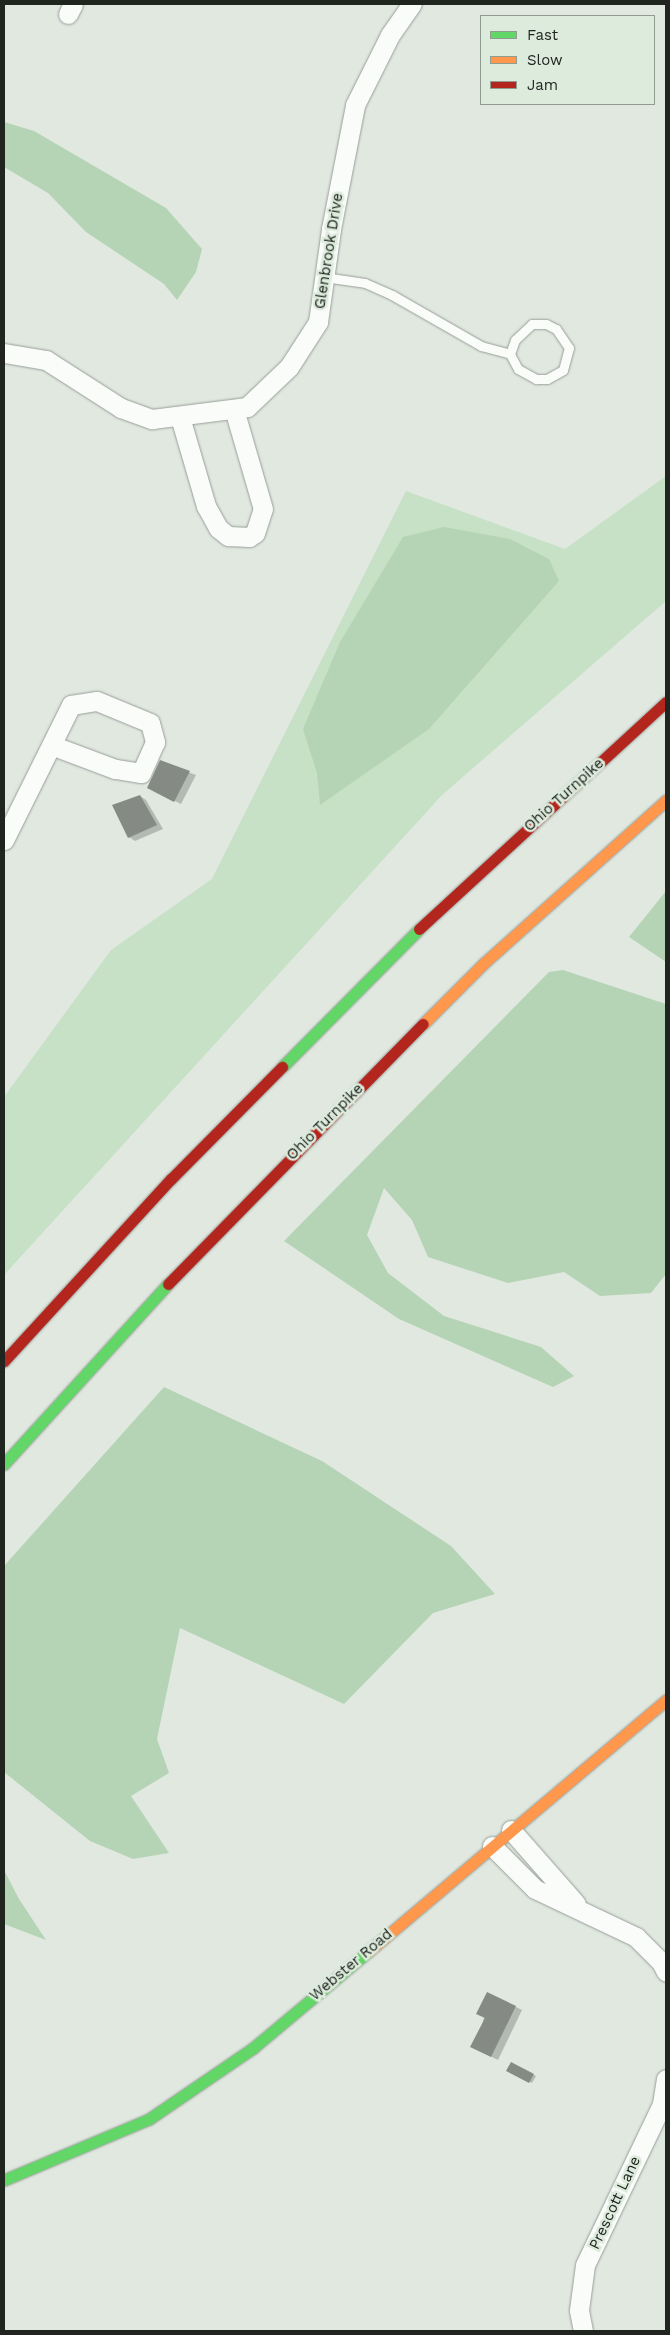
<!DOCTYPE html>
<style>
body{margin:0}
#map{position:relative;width:670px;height:2335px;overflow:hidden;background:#e0e8e0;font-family:"Work Sans",sans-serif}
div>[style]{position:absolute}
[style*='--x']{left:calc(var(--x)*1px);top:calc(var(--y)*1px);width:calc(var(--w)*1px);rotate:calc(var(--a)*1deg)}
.green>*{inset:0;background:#c6e1c5}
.forest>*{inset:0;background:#b5d4b5}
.shadow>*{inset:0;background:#0003}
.building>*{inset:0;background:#858a85}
.roads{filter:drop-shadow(0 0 1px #989e98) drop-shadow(0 0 1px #989e98)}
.lane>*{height:9px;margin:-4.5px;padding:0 4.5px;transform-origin:4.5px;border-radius:4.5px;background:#fafcfa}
.street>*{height:19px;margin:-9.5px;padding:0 9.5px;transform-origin:9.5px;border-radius:9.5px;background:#fafcfa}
.fast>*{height:11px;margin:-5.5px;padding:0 5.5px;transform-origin:5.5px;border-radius:5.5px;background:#63d668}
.slow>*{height:11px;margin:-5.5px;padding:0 5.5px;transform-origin:5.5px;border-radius:5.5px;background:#ff974d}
.jam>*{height:11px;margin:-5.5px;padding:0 5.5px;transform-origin:5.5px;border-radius:5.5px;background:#b3261e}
span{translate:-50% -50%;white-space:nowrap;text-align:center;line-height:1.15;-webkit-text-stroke:5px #ddebdc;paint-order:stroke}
.street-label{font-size:15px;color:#202520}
.frame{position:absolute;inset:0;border:5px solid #202520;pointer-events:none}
.legend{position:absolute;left:480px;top:15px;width:175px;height:90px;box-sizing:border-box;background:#ddebdc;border:1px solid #919c91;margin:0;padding:6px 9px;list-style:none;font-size:15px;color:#202520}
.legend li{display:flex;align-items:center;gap:10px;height:25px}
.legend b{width:25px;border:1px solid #919c91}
</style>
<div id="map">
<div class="green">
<i style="clip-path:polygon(666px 476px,666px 601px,442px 795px,4px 1275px,4px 1097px,111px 950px,212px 879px,406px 491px,565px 549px)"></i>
</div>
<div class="forest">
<i style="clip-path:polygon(4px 122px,34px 131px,166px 208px,202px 249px,196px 272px,177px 300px,164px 284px,86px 232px,48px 193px,4px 167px)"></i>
<i style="clip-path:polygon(444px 527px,510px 539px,549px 559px,559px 581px,429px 729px,320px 805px,317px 773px,303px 729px,340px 642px,403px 537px)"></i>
<i style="clip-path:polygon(666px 891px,666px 962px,629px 937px)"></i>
<i style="clip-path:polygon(563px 970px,666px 1004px,666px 1274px,651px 1293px,600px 1296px,564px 1272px,508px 1283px,428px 1257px,412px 1220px,384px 1188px,367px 1235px,388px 1273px,444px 1316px,541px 1347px,574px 1376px,553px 1387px,399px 1319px,284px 1241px,549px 972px)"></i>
<i style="clip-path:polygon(164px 1387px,322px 1461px,451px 1546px,495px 1594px,433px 1613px,344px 1704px,180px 1628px,157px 1739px,169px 1773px,131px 1796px,169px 1853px,133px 1859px,90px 1841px,4px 1772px,4px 1566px)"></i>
<i style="clip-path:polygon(4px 1870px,19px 1899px,46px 1940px,4px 1924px)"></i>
</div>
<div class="shadow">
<i style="clip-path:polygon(160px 762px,196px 775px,181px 804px,154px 791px)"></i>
<i style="clip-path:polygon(140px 796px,146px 800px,163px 829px,135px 841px,129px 837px)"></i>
<i style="clip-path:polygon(488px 1993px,522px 2010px,498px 2060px,478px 2050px)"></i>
<i style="clip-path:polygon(511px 2063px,536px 2076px,532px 2083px,507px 2070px)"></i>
</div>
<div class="building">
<i style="clip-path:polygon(160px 760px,190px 771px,174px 802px,147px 788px)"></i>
<i style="clip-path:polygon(140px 795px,157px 825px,128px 838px,112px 805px)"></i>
<i style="clip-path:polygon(487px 1992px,516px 2006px,491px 2057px,470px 2047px,485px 2018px,476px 2014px)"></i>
<i style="clip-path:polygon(511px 2062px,534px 2074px,529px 2083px,506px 2071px)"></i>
</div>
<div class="roads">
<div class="lane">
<i style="--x:324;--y:277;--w:41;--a:8.3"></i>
<i style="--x:365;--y:283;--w:30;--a:24"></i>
<i style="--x:392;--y:295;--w:103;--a:29.8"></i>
<i style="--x:481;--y:346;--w:30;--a:15"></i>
<i style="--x:510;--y:354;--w:17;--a:62"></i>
<i style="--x:518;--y:369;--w:21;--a:29"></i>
<i style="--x:536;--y:379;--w:11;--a:0"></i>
<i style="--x:547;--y:379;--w:18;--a:-29"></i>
<i style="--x:563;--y:370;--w:23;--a:-75"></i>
<i style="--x:569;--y:348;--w:23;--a:-124"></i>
<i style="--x:556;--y:329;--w:11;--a:-153"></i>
<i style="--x:546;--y:324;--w:14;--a:180"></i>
<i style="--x:532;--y:324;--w:23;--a:137"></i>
<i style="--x:515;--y:340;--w:15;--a:110"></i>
</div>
<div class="street">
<i style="--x:68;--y:14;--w:11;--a:-63"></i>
<i style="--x:4;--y:353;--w:43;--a:9.5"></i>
<i style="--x:46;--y:360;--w:89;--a:32.6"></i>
<i style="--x:121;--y:408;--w:33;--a:20"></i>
<i style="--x:152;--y:419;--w:96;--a:-7.2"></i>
<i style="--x:247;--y:407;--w:58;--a:-43.6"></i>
<i style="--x:289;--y:367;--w:54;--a:-57.2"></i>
<i style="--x:318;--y:322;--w:94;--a:-82"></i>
<i style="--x:331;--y:229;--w:126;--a:-79"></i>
<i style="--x:355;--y:105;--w:78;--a:-63.4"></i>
<i style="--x:390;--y:35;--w:38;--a:-55"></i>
<i style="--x:180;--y:417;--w:93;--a:73.7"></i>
<i style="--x:206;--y:506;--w:25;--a:61"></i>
<i style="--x:218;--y:528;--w:13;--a:39"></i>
<i style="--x:228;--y:536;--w:21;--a:3"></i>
<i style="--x:249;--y:537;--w:7;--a:-34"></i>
<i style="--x:255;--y:533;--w:25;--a:-72"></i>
<i style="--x:263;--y:509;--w:104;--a:-106.2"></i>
<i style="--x:4;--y:840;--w:151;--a:-63.6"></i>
<i style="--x:71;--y:705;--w:26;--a:-9"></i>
<i style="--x:97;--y:701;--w:57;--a:22.5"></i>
<i style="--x:150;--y:723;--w:20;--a:75"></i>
<i style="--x:155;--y:742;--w:34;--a:114"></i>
<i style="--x:141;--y:773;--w:26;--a:-171"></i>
<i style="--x:115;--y:769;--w:68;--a:-159.4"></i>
<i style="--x:511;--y:1830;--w:98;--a:48.7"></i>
<i style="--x:492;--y:1846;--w:61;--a:45"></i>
<i style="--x:535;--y:1889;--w:112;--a:25.4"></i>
<i style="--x:636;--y:1937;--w:35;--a:45"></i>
<i style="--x:661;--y:1962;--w:11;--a:63"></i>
<i style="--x:583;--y:2331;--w:21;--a:-101"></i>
<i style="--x:579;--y:2310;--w:45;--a:-82.4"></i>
<i style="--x:585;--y:2265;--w:178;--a:-64.4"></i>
<i style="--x:662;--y:2104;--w:25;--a:-81"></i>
</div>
<div class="fast">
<i style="--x:282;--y:1067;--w:194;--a:-45.2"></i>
<i style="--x:4;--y:1464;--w:244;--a:-47.7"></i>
<i style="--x:4;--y:2180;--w:157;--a:-22.8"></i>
<i style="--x:149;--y:2119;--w:126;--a:-34.3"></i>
<i style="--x:253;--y:2048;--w:151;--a:-39.9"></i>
</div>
<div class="slow">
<i style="--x:423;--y:1024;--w:86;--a:-45"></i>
<i style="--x:484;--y:963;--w:244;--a:-41.8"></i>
<i style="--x:369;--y:1951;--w:389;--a:-40.2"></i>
</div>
<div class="jam">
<i style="--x:419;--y:929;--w:335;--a:-42.6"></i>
<i style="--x:168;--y:1284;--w:364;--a:-45.6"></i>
<i style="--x:4;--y:1361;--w:247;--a:-47.5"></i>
<i style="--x:171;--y:1179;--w:158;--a:-45.3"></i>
</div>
</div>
<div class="street-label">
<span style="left:329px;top:251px;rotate:-81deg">Glenbrook Drive</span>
<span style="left:564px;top:795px;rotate:-42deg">Ohio Turnpike</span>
<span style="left:325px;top:1122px;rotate:-45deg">Ohio Turnpike</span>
<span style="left:351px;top:1965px;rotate:-40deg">Webster Road</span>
<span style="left:615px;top:2203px;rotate:-65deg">Prescott Lane</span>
</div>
<div class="frame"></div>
<ul class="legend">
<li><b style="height:6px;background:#63d668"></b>Fast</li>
<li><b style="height:6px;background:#ff974d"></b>Slow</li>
<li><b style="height:6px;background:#b3261e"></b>Jam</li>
</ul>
</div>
